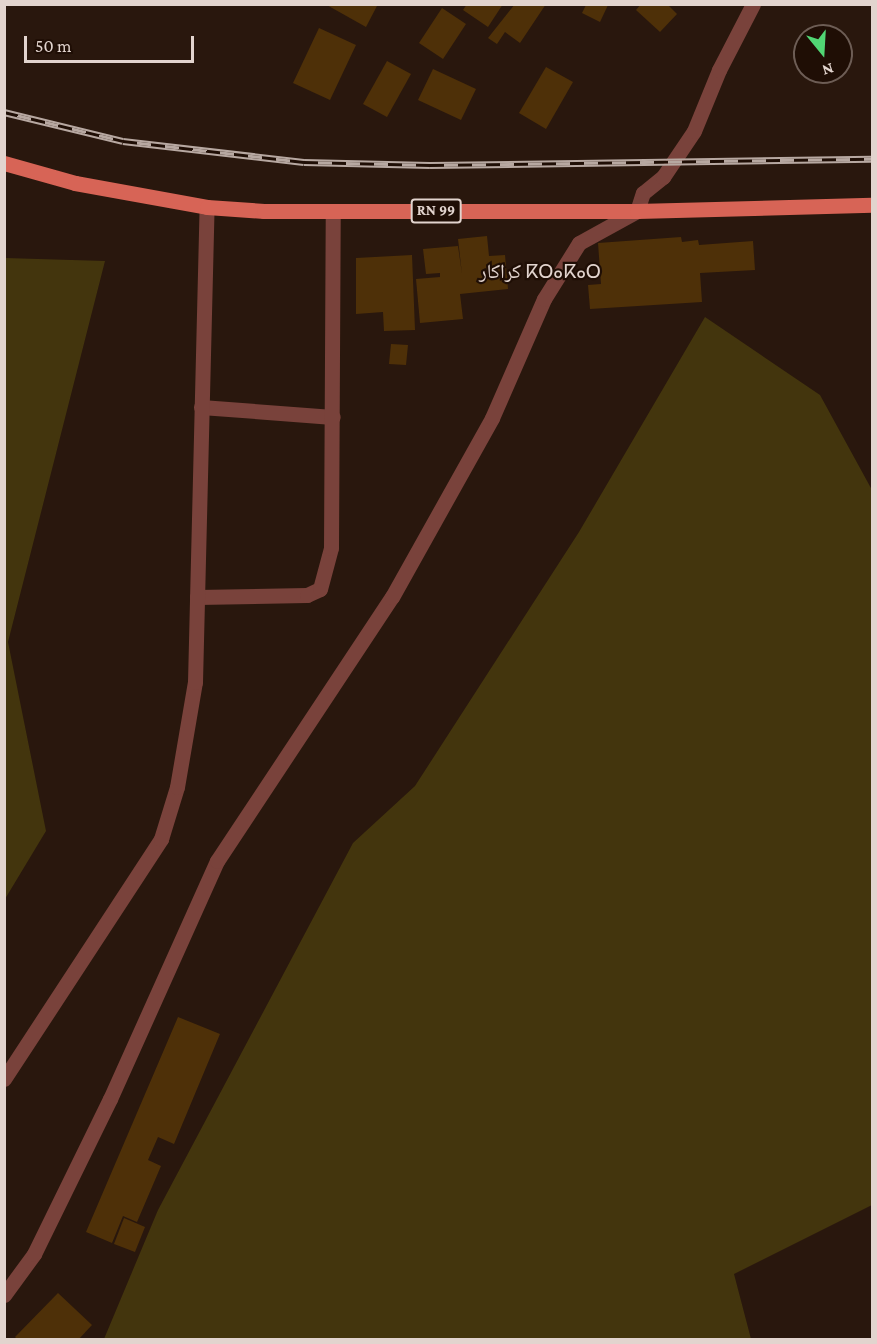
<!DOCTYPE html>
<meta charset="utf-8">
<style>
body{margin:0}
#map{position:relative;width:877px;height:1344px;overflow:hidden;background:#29170d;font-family:"Crimson Pro","Noto Naskh Arabic","Noto Sans Tifinagh",serif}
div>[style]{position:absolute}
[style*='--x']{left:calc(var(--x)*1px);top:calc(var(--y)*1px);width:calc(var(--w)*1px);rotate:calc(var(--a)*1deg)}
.green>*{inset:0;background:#43350d}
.building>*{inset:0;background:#4e3008}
.street>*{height:15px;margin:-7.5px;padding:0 7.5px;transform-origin:7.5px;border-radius:7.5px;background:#79423b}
.primary>*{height:15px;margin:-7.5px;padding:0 7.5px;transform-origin:7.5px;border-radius:7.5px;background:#d76456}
.rail>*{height:7px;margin-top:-3.5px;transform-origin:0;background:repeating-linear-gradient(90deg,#1f0e05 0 14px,#b7a8a1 0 28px);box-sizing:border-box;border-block:2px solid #b7a8a1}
span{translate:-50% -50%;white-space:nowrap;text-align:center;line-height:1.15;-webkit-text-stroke:4.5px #1f0e05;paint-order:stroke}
.shield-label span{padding:2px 4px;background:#1f0e05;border:2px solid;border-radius:4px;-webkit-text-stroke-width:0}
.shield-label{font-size:15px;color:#e2d4ce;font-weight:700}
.quarter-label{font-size:20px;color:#e2d4ce}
.frame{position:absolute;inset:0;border:6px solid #e2d4ce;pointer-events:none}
.north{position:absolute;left:793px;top:24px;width:60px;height:60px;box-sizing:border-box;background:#1f0e05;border:2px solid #6d5d55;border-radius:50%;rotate:162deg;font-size:16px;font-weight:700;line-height:24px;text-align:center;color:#e2d4ce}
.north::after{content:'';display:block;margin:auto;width:21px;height:27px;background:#51d674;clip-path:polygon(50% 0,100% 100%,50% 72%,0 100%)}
.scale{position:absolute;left:24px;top:36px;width:170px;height:27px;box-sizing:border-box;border:3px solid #e2d4ce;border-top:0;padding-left:8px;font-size:18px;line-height:21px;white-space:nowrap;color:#e2d4ce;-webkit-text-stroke:4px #1f0e05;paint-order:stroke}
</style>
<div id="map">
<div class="green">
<i style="clip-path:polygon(5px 258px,105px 261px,8px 642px,46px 831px,5px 899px)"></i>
<i style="clip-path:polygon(705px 317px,820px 395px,872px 490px,872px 1205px,734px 1274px,751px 1339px,104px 1339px,158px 1210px,353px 843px,415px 786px,579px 532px)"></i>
</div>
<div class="building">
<i style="clip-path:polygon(325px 4px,378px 4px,366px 27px)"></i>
<i style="clip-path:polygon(467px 4px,503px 4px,488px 27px,463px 10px)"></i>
<i style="clip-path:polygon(515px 4px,546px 4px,520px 43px,505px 32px,497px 44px,488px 38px)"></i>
<i style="clip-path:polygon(641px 4px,667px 4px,677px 14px,660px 32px,636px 10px)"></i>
<i style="clip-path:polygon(586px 5px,608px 5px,600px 22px,582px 13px)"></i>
<i style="clip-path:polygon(442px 8px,466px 24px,443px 59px,419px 43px)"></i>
<i style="clip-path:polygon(319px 28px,356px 45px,330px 100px,293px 83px)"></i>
<i style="clip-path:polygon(387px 61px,411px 74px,387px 117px,363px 104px)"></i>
<i style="clip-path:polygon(546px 67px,573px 82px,546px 129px,519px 113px)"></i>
<i style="clip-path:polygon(433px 69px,476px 89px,461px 120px,418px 100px)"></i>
<i style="clip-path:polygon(487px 236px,489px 256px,505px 255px,508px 289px,460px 294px,463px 319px,420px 323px,416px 279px,440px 277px,440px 273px,426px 274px,423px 249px,458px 246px,462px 274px,458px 239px)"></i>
<i style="clip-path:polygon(681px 237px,682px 242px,698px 240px,699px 245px,753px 241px,755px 270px,700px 273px,702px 302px,590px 309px,588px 285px,601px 284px,598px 243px)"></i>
<i style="clip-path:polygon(412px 255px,415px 330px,384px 331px,383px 312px,356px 314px,356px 258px)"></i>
<i style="clip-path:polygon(391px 344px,408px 345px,406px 365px,389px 364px)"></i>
<i style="clip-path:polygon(178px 1017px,220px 1034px,174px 1144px,158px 1137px,148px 1160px,161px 1166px,137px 1222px,123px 1216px,112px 1243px,86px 1232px)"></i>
<i style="clip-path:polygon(124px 1218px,145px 1227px,135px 1252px,114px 1244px)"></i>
<i style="clip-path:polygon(58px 1293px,92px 1325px,78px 1340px,18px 1340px,15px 1337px)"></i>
</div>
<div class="street">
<i style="--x:201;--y:407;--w:132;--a:4.3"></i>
<i style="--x:197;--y:597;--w:110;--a:-1"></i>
<i style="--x:307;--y:595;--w:14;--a:-25"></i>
<i style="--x:320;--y:589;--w:42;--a:-75"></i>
<i style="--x:331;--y:548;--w:336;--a:-89.7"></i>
<i style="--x:4;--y:1079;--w:287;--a:-56.8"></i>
<i style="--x:161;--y:839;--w:54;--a:-72.9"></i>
<i style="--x:177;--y:787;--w:107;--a:-80.3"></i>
<i style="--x:195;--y:682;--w:475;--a:-88.6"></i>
<i style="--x:4;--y:1295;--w:51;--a:-53.8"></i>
<i style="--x:34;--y:1254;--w:173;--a:-63.9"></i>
<i style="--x:110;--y:1099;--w:261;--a:-65.8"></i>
<i style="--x:217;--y:861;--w:317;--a:-56.5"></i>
<i style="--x:392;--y:597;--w:205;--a:-60.8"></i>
<i style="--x:492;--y:418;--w:130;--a:-66.4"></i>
<i style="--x:544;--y:299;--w:66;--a:-58"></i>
<i style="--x:579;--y:243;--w:66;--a:-28.9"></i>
<i style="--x:637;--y:211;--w:19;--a:-72"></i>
<i style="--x:643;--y:193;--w:26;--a:-39"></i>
<i style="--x:663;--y:177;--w:55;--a:-56"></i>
<i style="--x:694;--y:131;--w:66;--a:-67.7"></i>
<i style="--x:719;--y:70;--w:74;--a:-62.7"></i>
</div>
<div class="primary">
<i style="--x:4;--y:163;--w:74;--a:15.7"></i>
<i style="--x:75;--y:183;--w:134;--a:10.3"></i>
<i style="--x:207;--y:207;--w:57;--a:4"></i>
<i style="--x:264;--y:211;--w:373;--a:0"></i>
<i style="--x:637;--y:211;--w:235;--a:-1.5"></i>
</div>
<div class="rail">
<i style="--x:4;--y:112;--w:122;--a:13.7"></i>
<i style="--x:123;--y:141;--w:182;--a:6.6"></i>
<i style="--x:304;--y:162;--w:126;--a:1.4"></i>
<i style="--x:430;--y:165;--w:442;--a:-0.8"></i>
</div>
<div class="shield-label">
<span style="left:436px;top:211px">RN 99</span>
</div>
<div class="quarter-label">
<span style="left:540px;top:271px">كراكار ⴽⵔⴰⴽⴰⵔ</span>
</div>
<div class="frame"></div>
<div class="north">N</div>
<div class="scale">50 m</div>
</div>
